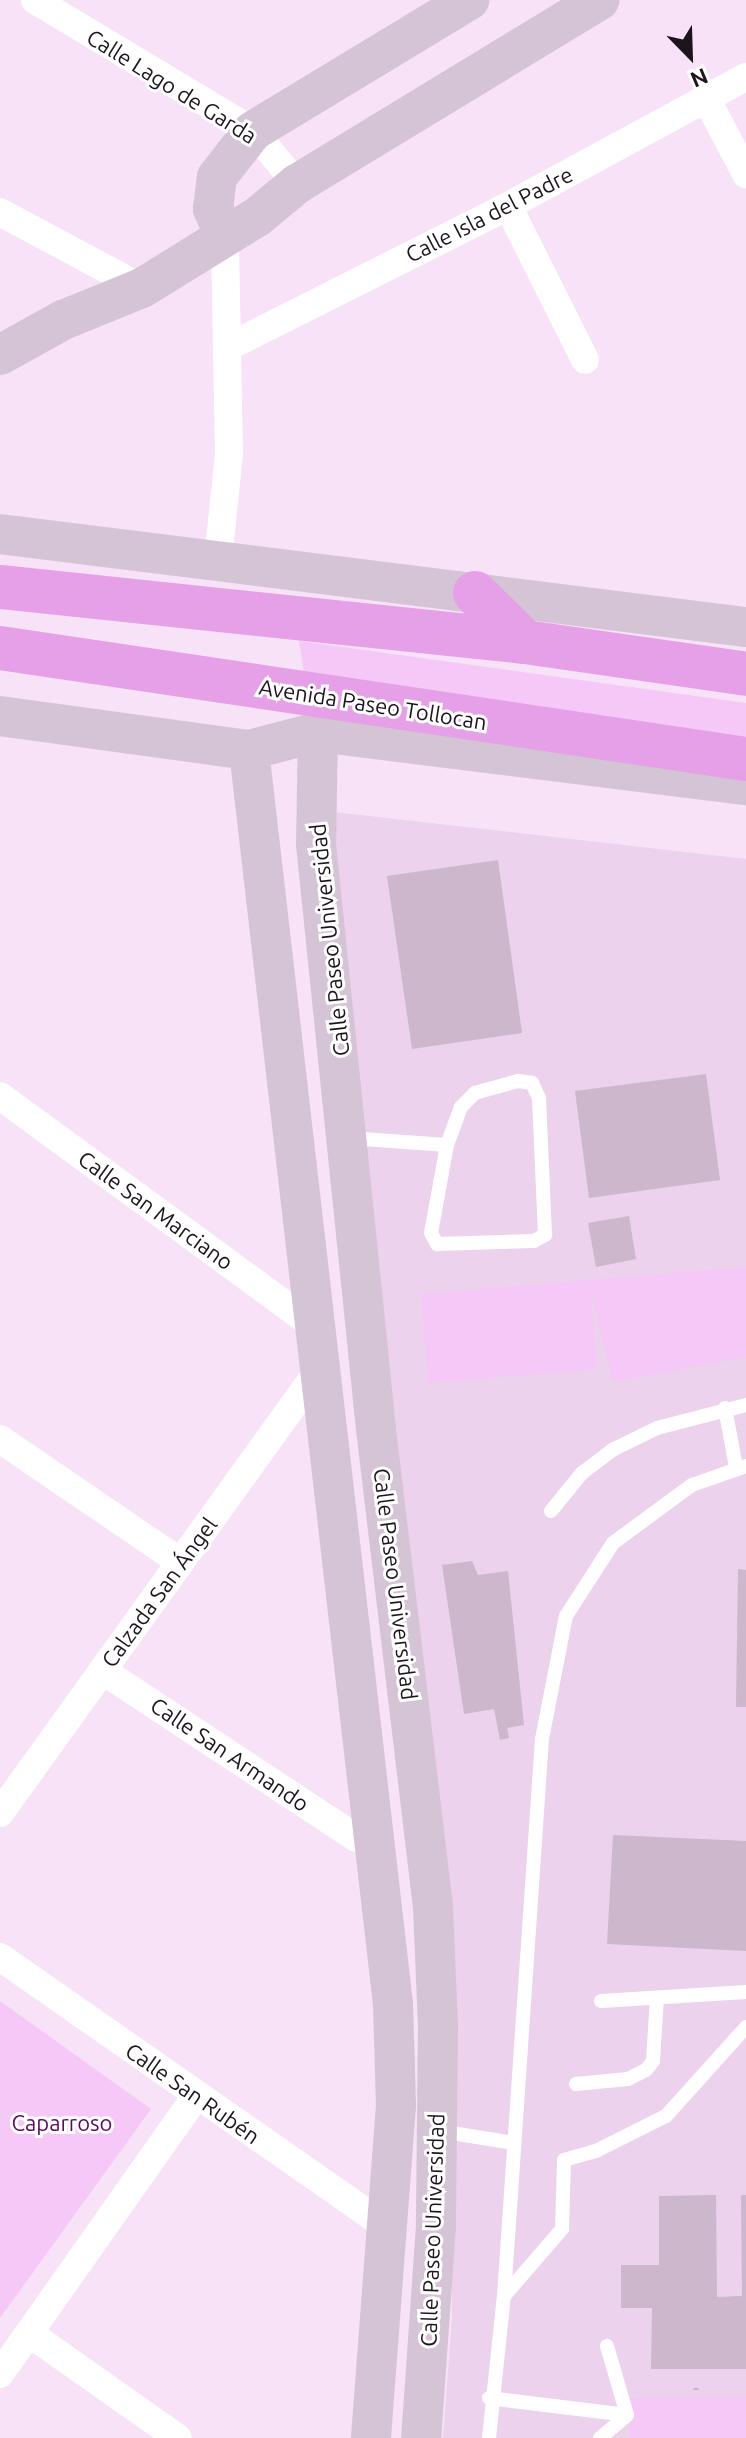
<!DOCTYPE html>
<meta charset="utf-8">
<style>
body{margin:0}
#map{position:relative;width:746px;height:2438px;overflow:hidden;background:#f7e2f7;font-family:Ubuntu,sans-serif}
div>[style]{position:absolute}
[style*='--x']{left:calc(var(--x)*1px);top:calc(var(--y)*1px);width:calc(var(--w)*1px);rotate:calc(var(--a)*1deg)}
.built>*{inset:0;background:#ecd2ec}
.green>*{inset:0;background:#f6c8f7}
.building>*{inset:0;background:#ccb7cc}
.path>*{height:5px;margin-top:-2.5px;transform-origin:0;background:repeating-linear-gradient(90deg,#a493a4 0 6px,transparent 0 10px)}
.lane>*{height:14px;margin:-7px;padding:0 7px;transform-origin:7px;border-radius:7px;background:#fff}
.street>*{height:28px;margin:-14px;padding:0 14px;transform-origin:14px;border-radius:14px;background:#fff}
.secondary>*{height:40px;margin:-20px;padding:0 20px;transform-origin:20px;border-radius:20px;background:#d5c3d6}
.highway>*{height:44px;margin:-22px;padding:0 22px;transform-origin:22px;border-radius:22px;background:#e5a0e7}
span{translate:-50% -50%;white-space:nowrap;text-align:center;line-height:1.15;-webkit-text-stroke:6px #fff;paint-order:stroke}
.street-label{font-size:22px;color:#1d151d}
.park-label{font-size:22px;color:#600964}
.north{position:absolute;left:650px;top:16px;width:80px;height:80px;-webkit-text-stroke:6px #fff;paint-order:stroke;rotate:157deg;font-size:22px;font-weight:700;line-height:32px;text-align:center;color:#1d151d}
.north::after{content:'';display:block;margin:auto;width:28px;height:36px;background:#1d151d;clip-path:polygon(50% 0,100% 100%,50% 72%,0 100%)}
</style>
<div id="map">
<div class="built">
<i style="clip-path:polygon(325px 811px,746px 859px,746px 2438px,443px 2438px,452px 2318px,445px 1851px)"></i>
</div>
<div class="green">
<i style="clip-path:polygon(299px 641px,746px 703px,746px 743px,305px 679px)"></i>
<i style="clip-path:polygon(746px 1267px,746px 1357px,613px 1382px,590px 1288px,597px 1369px,428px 1383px,421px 1294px)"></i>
<i style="clip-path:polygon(0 2001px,151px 2109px,0 2318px)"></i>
<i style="clip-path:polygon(746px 2397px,746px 2438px,630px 2438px,630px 2398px)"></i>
</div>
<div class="building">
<i style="clip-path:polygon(498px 860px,522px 1033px,412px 1049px,387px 876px)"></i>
<i style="clip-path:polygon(706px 1074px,720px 1180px,589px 1198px,575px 1091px)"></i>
<i style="clip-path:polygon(629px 1216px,636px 1259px,596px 1267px,588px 1223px)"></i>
<i style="clip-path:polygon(472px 1561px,478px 1575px,508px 1571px,524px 1725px,507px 1728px,509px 1738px,500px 1740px,494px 1709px,464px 1714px,442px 1565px)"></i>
<i style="clip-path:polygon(738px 1569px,746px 1570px,746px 1707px,736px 1707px)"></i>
<i style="clip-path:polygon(613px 1835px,746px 1841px,746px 1951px,607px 1944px)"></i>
<i style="clip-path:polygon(716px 2195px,717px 2297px,742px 2296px,741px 2195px,746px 2195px,746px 2369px,651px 2369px,652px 2308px,621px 2308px,621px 2265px,659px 2265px,659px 2196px)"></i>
</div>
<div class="path">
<i style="--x:696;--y:2389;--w:1;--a:-90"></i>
</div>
<div class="lane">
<i style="--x:349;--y:1138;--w:98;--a:4.1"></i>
<i style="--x:447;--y:1145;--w:89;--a:100.3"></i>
<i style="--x:431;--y:1233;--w:13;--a:61"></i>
<i style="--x:437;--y:1244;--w:97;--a:-1.8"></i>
<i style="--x:534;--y:1241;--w:13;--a:-29"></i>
<i style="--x:545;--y:1235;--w:137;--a:-92.5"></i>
<i style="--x:539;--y:1098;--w:17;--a:-115"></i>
<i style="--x:532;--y:1083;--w:14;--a:-172"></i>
<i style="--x:518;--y:1081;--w:45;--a:164.4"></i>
<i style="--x:475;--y:1093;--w:20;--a:135"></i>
<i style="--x:461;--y:1107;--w:40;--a:110.2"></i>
<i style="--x:725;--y:1408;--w:60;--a:79.4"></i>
<i style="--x:551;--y:1511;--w:49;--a:-50.8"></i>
<i style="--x:582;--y:1473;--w:40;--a:-37"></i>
<i style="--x:614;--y:1449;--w:48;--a:-26"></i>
<i style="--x:657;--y:1428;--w:92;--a:-14.5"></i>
<i style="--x:601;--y:2001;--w:145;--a:-3.6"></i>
<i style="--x:576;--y:2084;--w:52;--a:-5.5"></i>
<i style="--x:628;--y:2079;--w:20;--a:-27"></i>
<i style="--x:646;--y:2070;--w:11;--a:-52"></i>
<i style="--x:653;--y:2061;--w:63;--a:-86.4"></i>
<i style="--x:439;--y:2131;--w:76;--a:9.1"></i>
<i style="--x:504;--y:2296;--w:89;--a:-49.1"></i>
<i style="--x:562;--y:2229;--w:69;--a:-88.3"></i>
<i style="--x:564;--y:2160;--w:33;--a:-16"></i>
<i style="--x:596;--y:2151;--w:78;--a:-26.6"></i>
<i style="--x:666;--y:2116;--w:120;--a:-48"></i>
<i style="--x:489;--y:2398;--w:139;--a:7"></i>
<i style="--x:489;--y:2438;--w:143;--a:-84"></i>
<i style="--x:504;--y:2296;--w:558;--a:-86.1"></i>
<i style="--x:542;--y:1739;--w:125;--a:-79"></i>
<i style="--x:566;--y:1616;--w:87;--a:-57.2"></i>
<i style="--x:613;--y:1543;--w:98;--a:-36.3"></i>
<i style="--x:692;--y:1485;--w:57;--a:-19.4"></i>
<i style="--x:600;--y:2438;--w:35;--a:-40"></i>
<i style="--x:627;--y:2415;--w:72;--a:-106.2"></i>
</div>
<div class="street">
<i style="--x:35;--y:0;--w:254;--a:31"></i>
<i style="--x:253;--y:131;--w:69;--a:50.3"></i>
<i style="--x:707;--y:100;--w:84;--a:62.2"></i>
<i style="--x:508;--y:206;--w:172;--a:63.4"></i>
<i style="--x:0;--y:212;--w:161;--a:28.2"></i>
<i style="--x:230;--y:346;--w:311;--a:-26.7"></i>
<i style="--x:508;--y:206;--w:271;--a:-28.5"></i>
<i style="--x:218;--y:559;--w:106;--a:-84"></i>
<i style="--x:229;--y:454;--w:218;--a:-91.1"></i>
<i style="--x:0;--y:1096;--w:386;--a:36.2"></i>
<i style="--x:0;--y:1439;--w:218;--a:34.3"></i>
<i style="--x:103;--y:1671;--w:303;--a:33.4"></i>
<i style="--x:0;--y:1813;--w:545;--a:-54.27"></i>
<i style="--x:0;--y:1957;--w:472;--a:34.9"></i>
<i style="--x:29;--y:2333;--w:182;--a:35.2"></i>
<i style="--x:0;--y:2374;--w:340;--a:-54.8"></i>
</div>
<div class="secondary">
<i style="--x:225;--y:236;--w:30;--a:-114"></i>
<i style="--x:213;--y:209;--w:32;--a:-83"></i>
<i style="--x:217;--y:177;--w:58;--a:-52"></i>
<i style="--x:253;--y:131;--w:253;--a:-31.2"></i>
<i style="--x:0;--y:355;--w:72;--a:-29.1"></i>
<i style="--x:63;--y:320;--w:85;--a:-22.1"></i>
<i style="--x:142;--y:288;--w:135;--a:-31.7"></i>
<i style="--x:257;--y:217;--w:52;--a:-39.5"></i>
<i style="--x:297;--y:184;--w:354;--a:-31.3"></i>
<i style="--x:0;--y:534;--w:752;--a:7.11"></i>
<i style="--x:0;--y:716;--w:251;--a:7.8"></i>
<i style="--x:249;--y:750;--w:71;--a:-14.6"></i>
<i style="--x:318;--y:732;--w:431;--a:7.1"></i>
<i style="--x:318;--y:732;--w:112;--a:91"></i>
<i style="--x:316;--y:844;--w:588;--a:84.14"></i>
<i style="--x:376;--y:1429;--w:481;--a:83.2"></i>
<i style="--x:433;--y:1907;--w:117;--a:87.6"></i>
<i style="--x:438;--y:2024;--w:202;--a:90.6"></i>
<i style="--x:436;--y:2226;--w:213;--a:94"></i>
<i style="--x:249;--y:750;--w:1262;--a:83.45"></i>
<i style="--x:393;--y:2004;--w:101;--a:88.3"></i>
<i style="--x:396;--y:2105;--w:334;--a:94.3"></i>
</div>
<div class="highway">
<i style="--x:0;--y:587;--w:528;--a:5.98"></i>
<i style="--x:525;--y:642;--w:223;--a:8.2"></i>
<i style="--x:475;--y:593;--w:70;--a:44.4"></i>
<i style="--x:0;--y:648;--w:754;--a:8.46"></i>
</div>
<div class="street-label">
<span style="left:172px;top:86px;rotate:32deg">Calle Lago de Garda</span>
<span style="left:489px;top:214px;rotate:-27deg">Calle Isla del Padre</span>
<span style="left:373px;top:704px;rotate:9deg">Avenida Paseo Tollocan</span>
<span style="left:329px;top:940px;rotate:-96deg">Calle Paseo Universidad</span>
<span style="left:156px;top:1210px;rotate:36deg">Calle San Marciano</span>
<span style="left:396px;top:1584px;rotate:83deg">Calle Paseo Universidad</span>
<span style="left:159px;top:1592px;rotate:-54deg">Calzada San Ángel</span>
<span style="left:230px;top:1754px;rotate:34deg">Calle San Armando</span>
<span style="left:193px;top:2093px;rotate:35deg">Calle San Rubén</span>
<span style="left:432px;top:2230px;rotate:-88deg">Calle Paseo Universidad</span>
</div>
<div class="park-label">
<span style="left:62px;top:2123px">Caparroso</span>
</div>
<div class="north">N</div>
</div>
